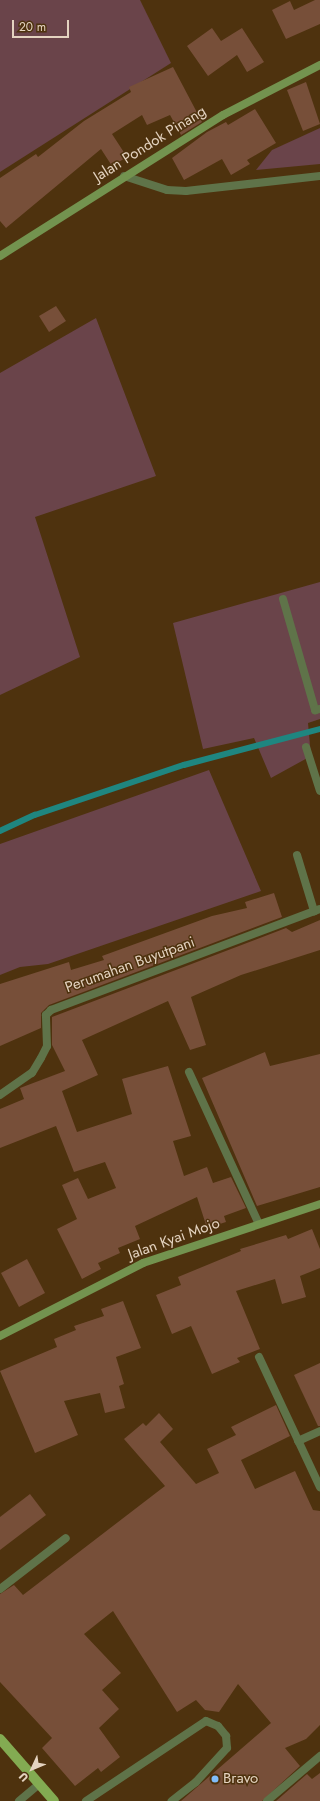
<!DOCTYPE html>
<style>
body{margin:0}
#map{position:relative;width:320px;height:1801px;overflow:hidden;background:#4e320e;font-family:Jost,sans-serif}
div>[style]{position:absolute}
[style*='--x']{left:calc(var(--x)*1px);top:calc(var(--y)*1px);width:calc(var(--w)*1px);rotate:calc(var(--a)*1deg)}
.green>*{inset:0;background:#6a444a}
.stream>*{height:5.5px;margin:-2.75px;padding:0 2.75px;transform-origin:2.75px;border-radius:2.75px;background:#1f8680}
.building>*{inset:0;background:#774f39}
.lane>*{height:8px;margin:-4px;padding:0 4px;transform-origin:4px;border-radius:4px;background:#5f7349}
.street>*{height:8px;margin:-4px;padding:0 4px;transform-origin:4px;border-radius:4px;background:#5f7349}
.secondary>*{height:8px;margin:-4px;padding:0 4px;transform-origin:4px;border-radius:4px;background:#73934f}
.primary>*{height:10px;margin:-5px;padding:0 5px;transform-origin:5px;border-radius:5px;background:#83ab52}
.dots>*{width:11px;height:11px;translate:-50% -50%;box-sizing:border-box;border:2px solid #4e320e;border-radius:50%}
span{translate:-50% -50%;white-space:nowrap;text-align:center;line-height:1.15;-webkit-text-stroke:3px #4e320e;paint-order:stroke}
.street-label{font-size:15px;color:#e4d3c0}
.poi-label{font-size:15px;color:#e4d3c0}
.left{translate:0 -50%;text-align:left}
.north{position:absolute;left:12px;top:1749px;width:40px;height:40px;-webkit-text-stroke:3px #4e320e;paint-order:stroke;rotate:226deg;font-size:11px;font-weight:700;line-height:16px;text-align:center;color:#e4d3c0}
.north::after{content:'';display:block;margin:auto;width:14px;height:18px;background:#e4d3c0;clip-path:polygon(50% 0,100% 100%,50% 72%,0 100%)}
.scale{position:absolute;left:12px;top:20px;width:57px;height:18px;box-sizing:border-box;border:2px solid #e4d3c0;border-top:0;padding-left:5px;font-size:12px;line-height:14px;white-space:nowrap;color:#e4d3c0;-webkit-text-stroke:3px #4e320e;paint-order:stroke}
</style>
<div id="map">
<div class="green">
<i style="clip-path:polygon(0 0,140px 0,171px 63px,0 172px)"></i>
<i style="clip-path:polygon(320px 128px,320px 164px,256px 170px,272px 150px)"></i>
<i style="clip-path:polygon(96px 318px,156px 476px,35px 517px,80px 657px,0 695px,0 373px)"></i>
<i style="clip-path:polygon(320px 582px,320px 719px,308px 723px,311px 756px,271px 778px,254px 738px,203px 749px,173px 623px)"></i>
<i style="clip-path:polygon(209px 770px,261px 891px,48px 964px,20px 967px,0 975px,0 844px)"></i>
</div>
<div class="stream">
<i style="--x:0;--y:831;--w:38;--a:-25"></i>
<i style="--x:35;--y:815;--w:157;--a:-18.6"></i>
<i style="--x:184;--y:765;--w:141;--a:-14.8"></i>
</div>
<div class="building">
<i style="clip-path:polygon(315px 0,320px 0,320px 24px,286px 39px,272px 10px,290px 1px,294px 10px)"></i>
<i style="clip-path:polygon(212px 28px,221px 41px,242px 28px,264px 62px,247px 72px,237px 55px,208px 76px,187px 46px)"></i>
<i style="clip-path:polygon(173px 67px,202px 122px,181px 135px,170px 115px,147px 125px,142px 115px,112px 134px,127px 157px,112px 166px,101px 149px,6px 228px,0 221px,0 178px,36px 154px,38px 157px,84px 121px,131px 92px,129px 87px)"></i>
<i style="clip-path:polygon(306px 82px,320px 124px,303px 131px,287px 90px)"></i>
<i style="clip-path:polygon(255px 109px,276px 143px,247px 160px,250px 164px,231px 175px,222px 159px,184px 180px,172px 158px,207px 132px,226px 122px,228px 125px)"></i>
<i style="clip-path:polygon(56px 306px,66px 321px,49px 332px,39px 316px)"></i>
<i style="clip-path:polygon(274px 893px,282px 917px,49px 1005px,41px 1013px,41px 1028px,0 1046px,0 984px,69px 962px,71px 970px,104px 960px,102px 956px,212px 916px,247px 908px,245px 902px)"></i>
<i style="clip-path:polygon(320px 920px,320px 950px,241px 975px,191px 997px,206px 1045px,190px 1050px,168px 1001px,82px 1040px,98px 1075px,62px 1091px,77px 1132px,132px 1114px,122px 1079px,168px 1066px,191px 1136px,173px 1141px,184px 1176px,207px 1167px,213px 1183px,231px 1177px,246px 1208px,224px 1216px,226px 1222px,207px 1228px,197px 1197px,135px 1226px,140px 1239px,118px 1248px,120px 1253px,98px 1263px,101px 1269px,82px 1279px,57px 1229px,77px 1219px,62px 1185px,78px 1178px,88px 1199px,116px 1188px,105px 1162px,74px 1172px,56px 1126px,0 1148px,0 1109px,24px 1099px,20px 1088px,65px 1071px,52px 1045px,52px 1017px,286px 928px,292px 932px)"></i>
<i style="clip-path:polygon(265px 1052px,270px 1066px,320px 1054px,320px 1187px,257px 1206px,202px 1078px)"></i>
<i style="clip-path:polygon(312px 1229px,320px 1249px,320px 1268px,300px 1276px,306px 1297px,282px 1304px,275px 1279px,236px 1291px,260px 1349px,237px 1358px,240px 1362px,212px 1374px,191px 1326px,172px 1334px,156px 1295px,181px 1285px,178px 1277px,241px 1251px,240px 1249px,286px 1235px,288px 1239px)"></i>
<i style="clip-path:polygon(27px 1259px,45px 1293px,19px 1307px,1px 1273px)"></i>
<i style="clip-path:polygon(123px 1301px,141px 1348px,116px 1357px,124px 1384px,119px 1386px,125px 1408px,105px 1413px,100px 1393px,64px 1401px,78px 1435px,35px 1453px,0 1371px,57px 1347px,54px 1339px,76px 1330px,74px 1326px,104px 1316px,101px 1309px)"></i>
<i style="clip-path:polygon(320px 1363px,320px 1426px,318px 1426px,294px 1375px)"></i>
<i style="clip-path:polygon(276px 1405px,290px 1436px,241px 1460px,255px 1489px,295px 1471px,313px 1510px,320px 1511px,320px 1725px,306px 1739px,285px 1748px,300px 1766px,262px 1801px,181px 1801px,271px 1723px,238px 1684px,219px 1712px,205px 1710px,196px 1700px,177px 1712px,113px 1611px,84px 1634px,121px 1673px,102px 1690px,119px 1709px,99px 1728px,120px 1757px,101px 1772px,98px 1768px,75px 1786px,42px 1748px,52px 1738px,0 1682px,0 1594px,14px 1585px,23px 1595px,165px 1486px,124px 1439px,143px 1423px,146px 1426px,159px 1413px,173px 1429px,160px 1442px,196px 1484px,219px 1473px,207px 1449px,236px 1435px,231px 1427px)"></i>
<i style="clip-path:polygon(30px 1494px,46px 1515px,0 1550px,0 1517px)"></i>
<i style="clip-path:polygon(320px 1773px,320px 1801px,276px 1801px,307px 1774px,312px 1779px)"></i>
</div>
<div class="lane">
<i style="--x:86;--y:1801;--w:144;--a:-33.7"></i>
<i style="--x:206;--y:1721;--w:13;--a:23"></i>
<i style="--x:218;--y:1726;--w:13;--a:51"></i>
<i style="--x:226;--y:1736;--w:12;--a:85"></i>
<i style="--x:227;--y:1748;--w:46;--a:132.4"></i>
<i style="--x:196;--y:1782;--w:31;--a:142"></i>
</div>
<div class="street">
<i style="--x:124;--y:176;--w:45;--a:18"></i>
<i style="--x:167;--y:190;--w:19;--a:3"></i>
<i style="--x:186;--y:191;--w:135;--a:-6.4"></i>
<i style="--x:283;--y:599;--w:116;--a:73.9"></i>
<i style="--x:315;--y:710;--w:5;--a:-11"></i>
<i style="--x:306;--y:747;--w:46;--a:72.3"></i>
<i style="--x:297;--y:855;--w:59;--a:73.1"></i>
<i style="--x:189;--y:1072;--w:167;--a:65.3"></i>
<i style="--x:0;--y:1095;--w:39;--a:-35"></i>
<i style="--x:32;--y:1073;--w:17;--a:-59"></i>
<i style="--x:41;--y:1058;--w:13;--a:-63"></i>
<i style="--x:47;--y:1046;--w:31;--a:-92"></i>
<i style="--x:46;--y:1015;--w:7;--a:-45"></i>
<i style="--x:51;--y:1010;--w:287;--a:-20.6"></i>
<i style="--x:259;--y:1357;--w:144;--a:64.9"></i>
<i style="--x:298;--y:1441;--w:24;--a:-24"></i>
<i style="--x:0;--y:1589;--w:83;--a:-37.7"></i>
<i style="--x:19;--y:1801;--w:26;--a:-40"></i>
<i style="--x:267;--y:1801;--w:70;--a:-40.3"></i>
</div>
<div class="secondary">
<i style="--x:0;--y:256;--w:264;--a:-32.3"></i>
<i style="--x:223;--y:115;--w:109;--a:-27.3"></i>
<i style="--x:0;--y:1336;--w:161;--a:-27"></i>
<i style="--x:143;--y:1263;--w:187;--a:-18.4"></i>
</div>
<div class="primary">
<i style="--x:0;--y:1739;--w:82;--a:48.9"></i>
</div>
<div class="dots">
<i style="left:215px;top:1779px;background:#80bdfa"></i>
</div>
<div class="street-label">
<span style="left:150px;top:144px;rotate:-32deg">Jalan Pondok Pinang</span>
<span style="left:130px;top:965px;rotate:-20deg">Perumahan Buyutpani</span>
<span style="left:174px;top:1239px;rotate:-20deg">Jalan Kyai Mojo</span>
</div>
<div class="poi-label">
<span class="left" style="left:223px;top:1779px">Bravo</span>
</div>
<div class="north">U</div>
<div class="scale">20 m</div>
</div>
